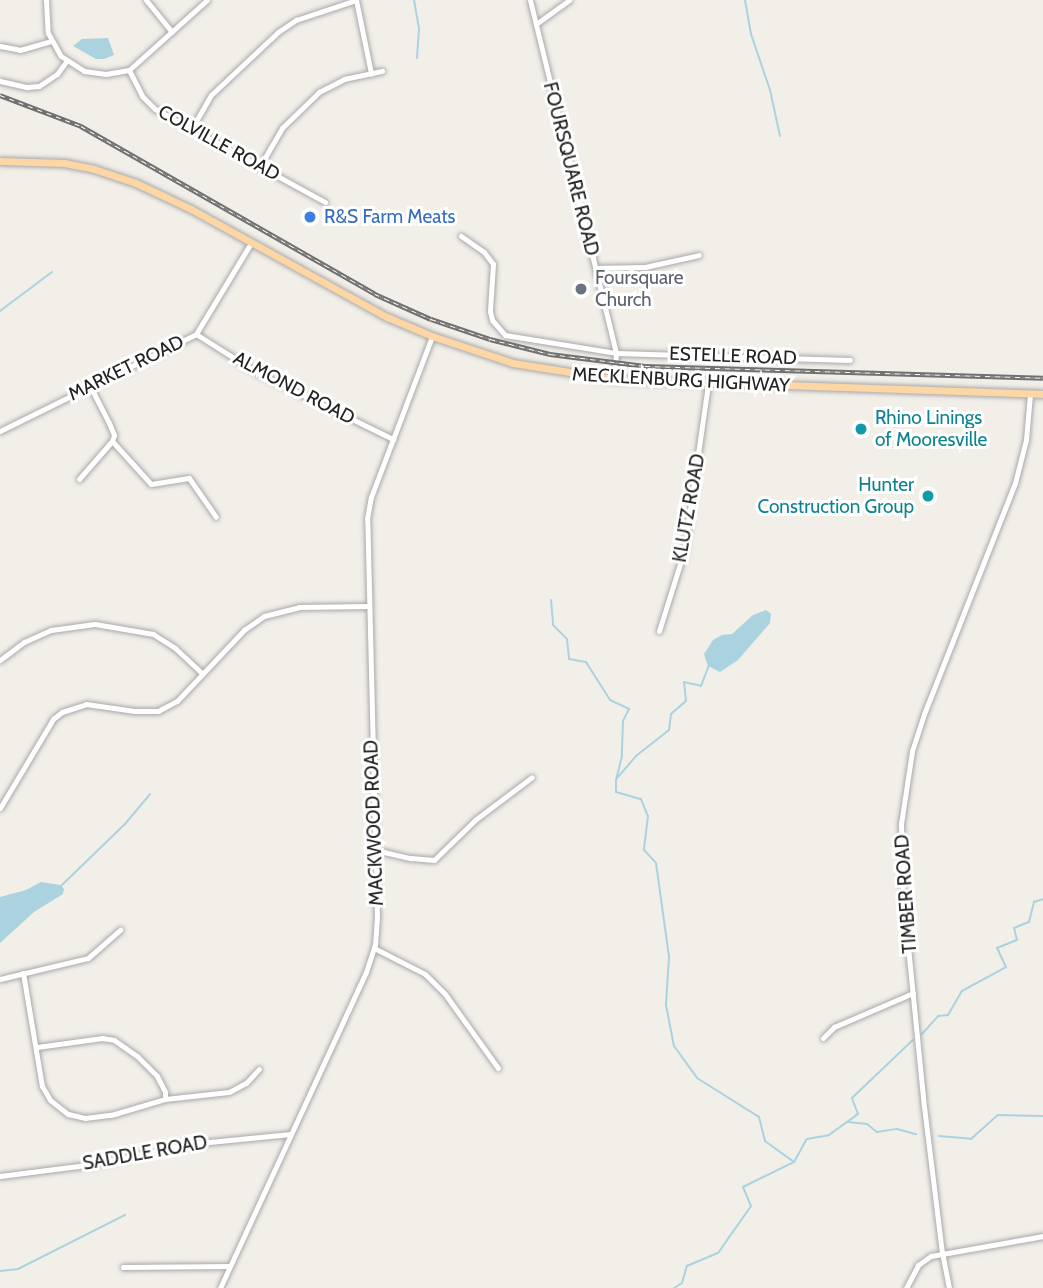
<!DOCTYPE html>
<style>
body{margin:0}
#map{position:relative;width:1043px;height:1288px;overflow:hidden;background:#f2efe9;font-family:Cabin,sans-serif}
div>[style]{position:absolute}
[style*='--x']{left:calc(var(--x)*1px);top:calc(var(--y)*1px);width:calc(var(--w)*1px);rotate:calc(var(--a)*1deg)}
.water>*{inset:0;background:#aad3df}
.stream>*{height:2px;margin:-1px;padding:0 1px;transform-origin:1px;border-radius:1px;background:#aad3df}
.roads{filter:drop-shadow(0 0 2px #a9a9a9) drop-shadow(0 0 2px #a9a9a9)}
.minor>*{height:5px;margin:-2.5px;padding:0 2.5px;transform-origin:2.5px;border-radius:2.5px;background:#fff}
.major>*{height:7px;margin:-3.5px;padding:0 3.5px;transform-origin:3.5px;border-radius:3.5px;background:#fcd6a4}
.rail>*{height:4.5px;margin-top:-2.25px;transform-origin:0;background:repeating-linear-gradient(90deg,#fff 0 5px,#707070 0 10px);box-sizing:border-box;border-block:2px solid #707070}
.dots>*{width:19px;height:19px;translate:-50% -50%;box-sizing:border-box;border:4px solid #fff;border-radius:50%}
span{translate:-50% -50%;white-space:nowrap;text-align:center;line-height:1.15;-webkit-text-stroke:6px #fff;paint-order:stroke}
.street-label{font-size:19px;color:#222}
.shop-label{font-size:19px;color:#366cbe}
.left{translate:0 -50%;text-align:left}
.worship-label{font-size:19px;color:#5b616d}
.culture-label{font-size:19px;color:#0d838f}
.right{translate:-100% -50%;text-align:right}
</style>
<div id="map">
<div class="water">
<i style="clip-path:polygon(108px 38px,114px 55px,104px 59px,96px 59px,73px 46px,82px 39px)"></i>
<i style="clip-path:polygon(766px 610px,771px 614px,770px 623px,738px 660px,720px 672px,708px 666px,704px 654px,713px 640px,722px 635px,732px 634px,753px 615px)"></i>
<i style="clip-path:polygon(41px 882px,61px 885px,64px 889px,63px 894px,34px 912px,0 943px,0 897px,26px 890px)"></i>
</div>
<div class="stream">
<i style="--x:414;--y:0;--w:29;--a:80"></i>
<i style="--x:419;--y:29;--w:29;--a:94"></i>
<i style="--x:745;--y:0;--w:35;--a:80"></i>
<i style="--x:751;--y:34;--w:59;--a:71.3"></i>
<i style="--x:770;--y:90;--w:47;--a:77.7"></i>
<i style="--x:0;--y:311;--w:65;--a:-36.9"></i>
<i style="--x:551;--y:600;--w:25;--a:85"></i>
<i style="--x:553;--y:625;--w:20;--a:45"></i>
<i style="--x:567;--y:639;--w:20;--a:84"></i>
<i style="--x:569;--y:659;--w:17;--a:10"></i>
<i style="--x:586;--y:662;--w:45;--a:57.7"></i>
<i style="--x:610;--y:700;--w:21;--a:25"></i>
<i style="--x:629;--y:709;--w:13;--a:117"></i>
<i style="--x:623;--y:721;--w:35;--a:92"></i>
<i style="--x:622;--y:756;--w:25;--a:104"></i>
<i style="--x:616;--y:780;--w:12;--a:90"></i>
<i style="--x:616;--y:792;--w:26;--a:16"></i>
<i style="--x:641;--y:799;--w:18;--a:68"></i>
<i style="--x:648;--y:816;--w:34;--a:97"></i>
<i style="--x:644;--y:850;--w:18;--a:47"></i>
<i style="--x:656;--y:863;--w:95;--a:82.1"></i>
<i style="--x:669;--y:957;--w:48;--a:93.6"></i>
<i style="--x:666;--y:1005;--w:42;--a:79"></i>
<i style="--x:674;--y:1046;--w:39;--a:54"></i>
<i style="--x:697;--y:1078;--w:73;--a:32.2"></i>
<i style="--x:759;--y:1117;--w:25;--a:76"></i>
<i style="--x:765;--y:1141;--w:36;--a:36"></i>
<i style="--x:617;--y:778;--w:29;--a:-49"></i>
<i style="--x:636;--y:756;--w:42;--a:-38.2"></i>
<i style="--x:669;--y:730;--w:16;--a:-83"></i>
<i style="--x:671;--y:714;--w:20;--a:-41"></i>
<i style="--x:686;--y:701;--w:19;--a:-96"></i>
<i style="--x:684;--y:682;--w:17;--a:13"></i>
<i style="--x:701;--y:686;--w:25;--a:-69"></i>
<i style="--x:62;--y:885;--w:88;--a:-44.1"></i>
<i style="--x:125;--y:824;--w:39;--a:-50"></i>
<i style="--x:922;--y:1034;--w:24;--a:-48"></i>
<i style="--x:938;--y:1016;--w:10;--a:-6"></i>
<i style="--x:948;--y:1015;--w:28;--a:-60"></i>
<i style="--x:962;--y:991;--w:50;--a:-28.6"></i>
<i style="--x:1006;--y:967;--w:21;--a:-115"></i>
<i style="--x:997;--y:948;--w:22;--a:-22"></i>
<i style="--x:1017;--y:940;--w:12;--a:-104"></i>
<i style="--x:1014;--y:928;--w:16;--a:-22"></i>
<i style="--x:1029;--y:922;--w:21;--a:-76"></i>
<i style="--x:1034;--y:902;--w:9;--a:-18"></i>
<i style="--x:848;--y:1122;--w:19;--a:6"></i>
<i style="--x:867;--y:1124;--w:13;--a:39"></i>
<i style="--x:877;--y:1132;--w:20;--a:-9"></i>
<i style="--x:897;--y:1129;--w:20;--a:15"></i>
<i style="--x:939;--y:1136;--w:32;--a:5"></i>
<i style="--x:971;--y:1139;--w:36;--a:-42"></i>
<i style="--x:998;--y:1115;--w:45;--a:1.3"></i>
<i style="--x:0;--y:1271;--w:18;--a:-6"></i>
<i style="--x:18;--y:1269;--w:120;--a:-26.8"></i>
<i style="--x:674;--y:1288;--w:9;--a:-32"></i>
<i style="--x:682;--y:1283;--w:18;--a:-74"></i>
<i style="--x:687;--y:1266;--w:34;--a:-23"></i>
<i style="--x:718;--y:1253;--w:57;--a:-54.9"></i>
<i style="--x:751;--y:1206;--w:21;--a:-113"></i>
<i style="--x:743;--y:1187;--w:57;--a:-26.1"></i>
<i style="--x:794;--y:1162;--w:26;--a:-61"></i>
<i style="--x:807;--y:1139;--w:22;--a:-10"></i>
<i style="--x:829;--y:1135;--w:36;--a:-36"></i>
<i style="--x:858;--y:1114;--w:17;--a:-111"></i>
<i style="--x:852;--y:1098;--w:84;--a:-43.6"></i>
</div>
<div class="roads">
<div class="minor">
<i style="--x:46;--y:0;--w:33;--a:87"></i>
<i style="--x:48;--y:33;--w:26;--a:61"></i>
<i style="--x:61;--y:56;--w:27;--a:33"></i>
<i style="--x:84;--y:71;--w:22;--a:8"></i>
<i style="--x:106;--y:74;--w:23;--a:-10"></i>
<i style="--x:129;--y:70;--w:105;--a:-41.9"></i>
<i style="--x:146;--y:0;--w:41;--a:50.9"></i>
<i style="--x:356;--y:0;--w:75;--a:78.4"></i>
<i style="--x:530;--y:0;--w:363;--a:76.3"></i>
<i style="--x:616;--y:353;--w:26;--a:94"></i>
<i style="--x:536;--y:24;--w:41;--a:-36"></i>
<i style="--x:0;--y:46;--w:20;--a:11"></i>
<i style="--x:20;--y:50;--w:32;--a:-16"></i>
<i style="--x:129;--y:70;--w:29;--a:63"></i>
<i style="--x:142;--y:96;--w:18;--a:45"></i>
<i style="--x:155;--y:109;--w:194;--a:28.7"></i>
<i style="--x:0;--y:81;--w:28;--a:13"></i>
<i style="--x:27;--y:87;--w:12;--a:-5"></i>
<i style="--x:39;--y:86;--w:22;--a:-34"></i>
<i style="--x:57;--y:74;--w:17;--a:-54"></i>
<i style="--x:192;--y:128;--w:38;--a:-60"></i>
<i style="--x:211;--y:95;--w:92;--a:-43.2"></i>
<i style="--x:278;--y:32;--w:22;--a:-34"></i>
<i style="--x:296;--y:20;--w:63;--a:-18.4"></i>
<i style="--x:260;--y:166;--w:44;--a:-59.9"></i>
<i style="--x:282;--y:128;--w:52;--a:-44.2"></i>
<i style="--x:319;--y:92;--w:28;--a:-27"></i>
<i style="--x:344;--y:79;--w:39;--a:-12"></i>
<i style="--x:461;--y:236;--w:28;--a:35"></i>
<i style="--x:484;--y:252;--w:15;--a:53"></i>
<i style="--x:493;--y:264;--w:47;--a:93.7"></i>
<i style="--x:490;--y:311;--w:9;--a:77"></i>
<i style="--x:492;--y:320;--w:20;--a:49"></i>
<i style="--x:505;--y:335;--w:112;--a:9.2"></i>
<i style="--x:616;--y:353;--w:234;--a:1.7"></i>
<i style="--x:595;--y:268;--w:50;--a:-1.1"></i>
<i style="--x:645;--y:267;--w:55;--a:-12.5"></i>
<i style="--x:196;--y:334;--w:71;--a:32.3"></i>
<i style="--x:256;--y:372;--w:153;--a:26.1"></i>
<i style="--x:90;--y:386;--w:42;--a:62.8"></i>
<i style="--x:109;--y:423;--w:13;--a:67"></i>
<i style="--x:114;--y:435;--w:6;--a:108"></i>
<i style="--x:112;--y:441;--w:58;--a:47.8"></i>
<i style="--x:151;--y:484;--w:38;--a:-9"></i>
<i style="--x:189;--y:478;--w:47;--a:55.3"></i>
<i style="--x:0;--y:431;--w:219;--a:-26.3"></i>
<i style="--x:196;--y:334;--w:106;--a:-58.9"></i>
<i style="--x:79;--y:479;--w:50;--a:-49"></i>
<i style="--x:659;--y:631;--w:84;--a:-72.6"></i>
<i style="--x:684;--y:551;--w:169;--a:-81.8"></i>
<i style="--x:0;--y:660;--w:30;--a:-37"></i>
<i style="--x:24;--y:642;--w:30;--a:-24"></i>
<i style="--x:51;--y:630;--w:44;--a:-7.8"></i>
<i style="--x:95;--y:624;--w:59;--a:9.8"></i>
<i style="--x:153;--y:634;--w:26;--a:32"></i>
<i style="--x:175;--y:648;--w:37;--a:43"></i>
<i style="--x:0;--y:808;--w:104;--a:-59.2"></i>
<i style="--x:53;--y:719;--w:11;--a:-38"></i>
<i style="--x:62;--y:712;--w:25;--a:-18"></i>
<i style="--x:86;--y:704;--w:49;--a:8.1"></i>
<i style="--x:135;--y:711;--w:23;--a:0"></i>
<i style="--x:158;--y:711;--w:21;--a:-28"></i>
<i style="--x:177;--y:701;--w:98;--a:-46.7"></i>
<i style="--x:244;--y:630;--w:24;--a:-35"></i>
<i style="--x:264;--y:616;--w:36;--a:-14"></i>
<i style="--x:299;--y:607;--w:69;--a:-0.8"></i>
<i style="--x:375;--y:850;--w:37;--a:13"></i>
<i style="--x:411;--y:858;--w:23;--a:5"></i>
<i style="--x:434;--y:860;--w:57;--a:-44.3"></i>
<i style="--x:475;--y:820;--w:71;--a:-37"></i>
<i style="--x:374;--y:948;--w:57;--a:27"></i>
<i style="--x:425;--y:974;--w:28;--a:45"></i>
<i style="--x:445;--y:994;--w:91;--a:54.4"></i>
<i style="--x:23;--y:973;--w:115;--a:80.5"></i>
<i style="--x:42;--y:1086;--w:16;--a:60"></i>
<i style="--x:50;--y:1100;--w:23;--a:38"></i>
<i style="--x:68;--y:1114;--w:17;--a:13"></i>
<i style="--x:85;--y:1118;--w:26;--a:-7"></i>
<i style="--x:111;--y:1115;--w:56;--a:-16.5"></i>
<i style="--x:165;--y:1099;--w:64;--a:-6.2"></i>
<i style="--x:229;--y:1092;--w:19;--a:-28"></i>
<i style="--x:246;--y:1083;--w:19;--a:-47"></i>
<i style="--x:0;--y:979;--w:90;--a:-13.4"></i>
<i style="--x:88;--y:958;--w:43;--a:-41.2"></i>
<i style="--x:823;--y:1038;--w:16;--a:-45"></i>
<i style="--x:834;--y:1027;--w:86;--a:-23.3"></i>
<i style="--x:37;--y:1047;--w:66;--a:-7.9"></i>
<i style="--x:102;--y:1038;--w:12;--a:9"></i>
<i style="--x:114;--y:1040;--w:29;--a:35"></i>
<i style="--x:138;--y:1057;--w:27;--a:45"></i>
<i style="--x:157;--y:1076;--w:18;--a:63"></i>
<i style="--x:165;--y:1092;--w:7;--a:90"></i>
<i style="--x:0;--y:1176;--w:95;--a:-7.3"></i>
<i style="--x:94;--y:1164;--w:97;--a:-11.9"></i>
<i style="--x:189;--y:1144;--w:102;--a:-5.6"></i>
<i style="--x:123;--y:1267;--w:106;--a:-0.5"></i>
<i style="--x:220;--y:1288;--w:348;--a:-65.2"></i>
<i style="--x:366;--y:972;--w:28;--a:-72"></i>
<i style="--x:375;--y:945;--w:28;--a:-86"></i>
<i style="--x:377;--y:917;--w:398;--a:-91.4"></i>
<i style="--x:367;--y:519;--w:22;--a:-80"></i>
<i style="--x:371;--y:497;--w:172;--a:-69.2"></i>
<i style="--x:906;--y:1288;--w:26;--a:-62"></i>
<i style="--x:918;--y:1265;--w:16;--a:-35"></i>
<i style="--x:931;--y:1256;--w:114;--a:-10.1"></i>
<i style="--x:949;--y:1288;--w:36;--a:-101"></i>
<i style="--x:942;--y:1253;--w:147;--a:-97"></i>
<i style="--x:924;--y:1107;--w:211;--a:-95.7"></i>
<i style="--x:903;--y:897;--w:73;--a:-91.6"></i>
<i style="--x:901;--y:824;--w:74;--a:-81.4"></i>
<i style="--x:912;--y:751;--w:39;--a:-72"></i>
<i style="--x:924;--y:714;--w:248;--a:-68.5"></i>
<i style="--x:1015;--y:483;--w:44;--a:-75.7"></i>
<i style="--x:1026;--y:440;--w:46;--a:-85"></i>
</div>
<div class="major">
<i style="--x:0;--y:161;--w:64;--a:1.8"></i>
<i style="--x:64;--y:163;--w:31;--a:11"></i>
<i style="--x:94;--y:169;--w:44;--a:18.4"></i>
<i style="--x:136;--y:183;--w:61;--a:25.3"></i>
<i style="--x:191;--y:209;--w:224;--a:28.9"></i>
<i style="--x:387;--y:317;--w:49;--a:22.9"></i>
<i style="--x:432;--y:336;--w:85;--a:18.4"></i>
<i style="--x:513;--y:363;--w:102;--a:9"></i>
<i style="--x:614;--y:379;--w:429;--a:2"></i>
</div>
</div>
<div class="rail">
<i style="--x:0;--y:95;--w:87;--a:20.9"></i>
<i style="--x:81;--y:126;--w:339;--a:29.7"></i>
<i style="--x:375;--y:294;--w:61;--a:24.1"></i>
<i style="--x:431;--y:319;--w:62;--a:18.7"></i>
<i style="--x:490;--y:339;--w:62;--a:14"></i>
<i style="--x:550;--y:354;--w:96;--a:7.2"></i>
<i style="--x:645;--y:366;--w:398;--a:1.7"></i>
</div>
<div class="dots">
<i style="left:310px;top:217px;background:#3f7fe0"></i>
<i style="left:581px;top:289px;background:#6b7280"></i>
<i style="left:861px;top:429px;background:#0f9aa8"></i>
<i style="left:928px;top:496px;background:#0f9aa8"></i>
</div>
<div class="street-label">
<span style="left:219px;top:143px;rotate:29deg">COLVILLE ROAD</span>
<span style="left:571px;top:169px;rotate:76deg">FOURSQUARE ROAD</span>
<span style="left:733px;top:356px;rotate:2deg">ESTELLE ROAD</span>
<span style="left:126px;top:368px;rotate:-26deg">MARKET ROAD</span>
<span style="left:681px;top:380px;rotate:3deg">MECKLENBURG HIGHWAY</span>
<span style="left:294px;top:388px;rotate:28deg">ALMOND ROAD</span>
<span style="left:689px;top:508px;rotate:-80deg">KLUTZ ROAD</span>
<span style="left:374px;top:823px;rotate:-92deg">MACKWOOD ROAD</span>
<span style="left:906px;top:894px;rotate:-94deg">TIMBER ROAD</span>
<span style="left:145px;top:1153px;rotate:-10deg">SADDLE ROAD</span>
</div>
<div class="shop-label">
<span class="left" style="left:324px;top:217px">R&amp;S Farm Meats</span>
</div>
<div class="worship-label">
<span class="left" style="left:595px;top:289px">Foursquare<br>Church</span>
</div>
<div class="culture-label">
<span class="left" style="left:875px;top:429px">Rhino Linings<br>of Mooresville</span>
<span class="right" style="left:914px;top:496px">Hunter<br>Construction Group</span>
</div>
</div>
